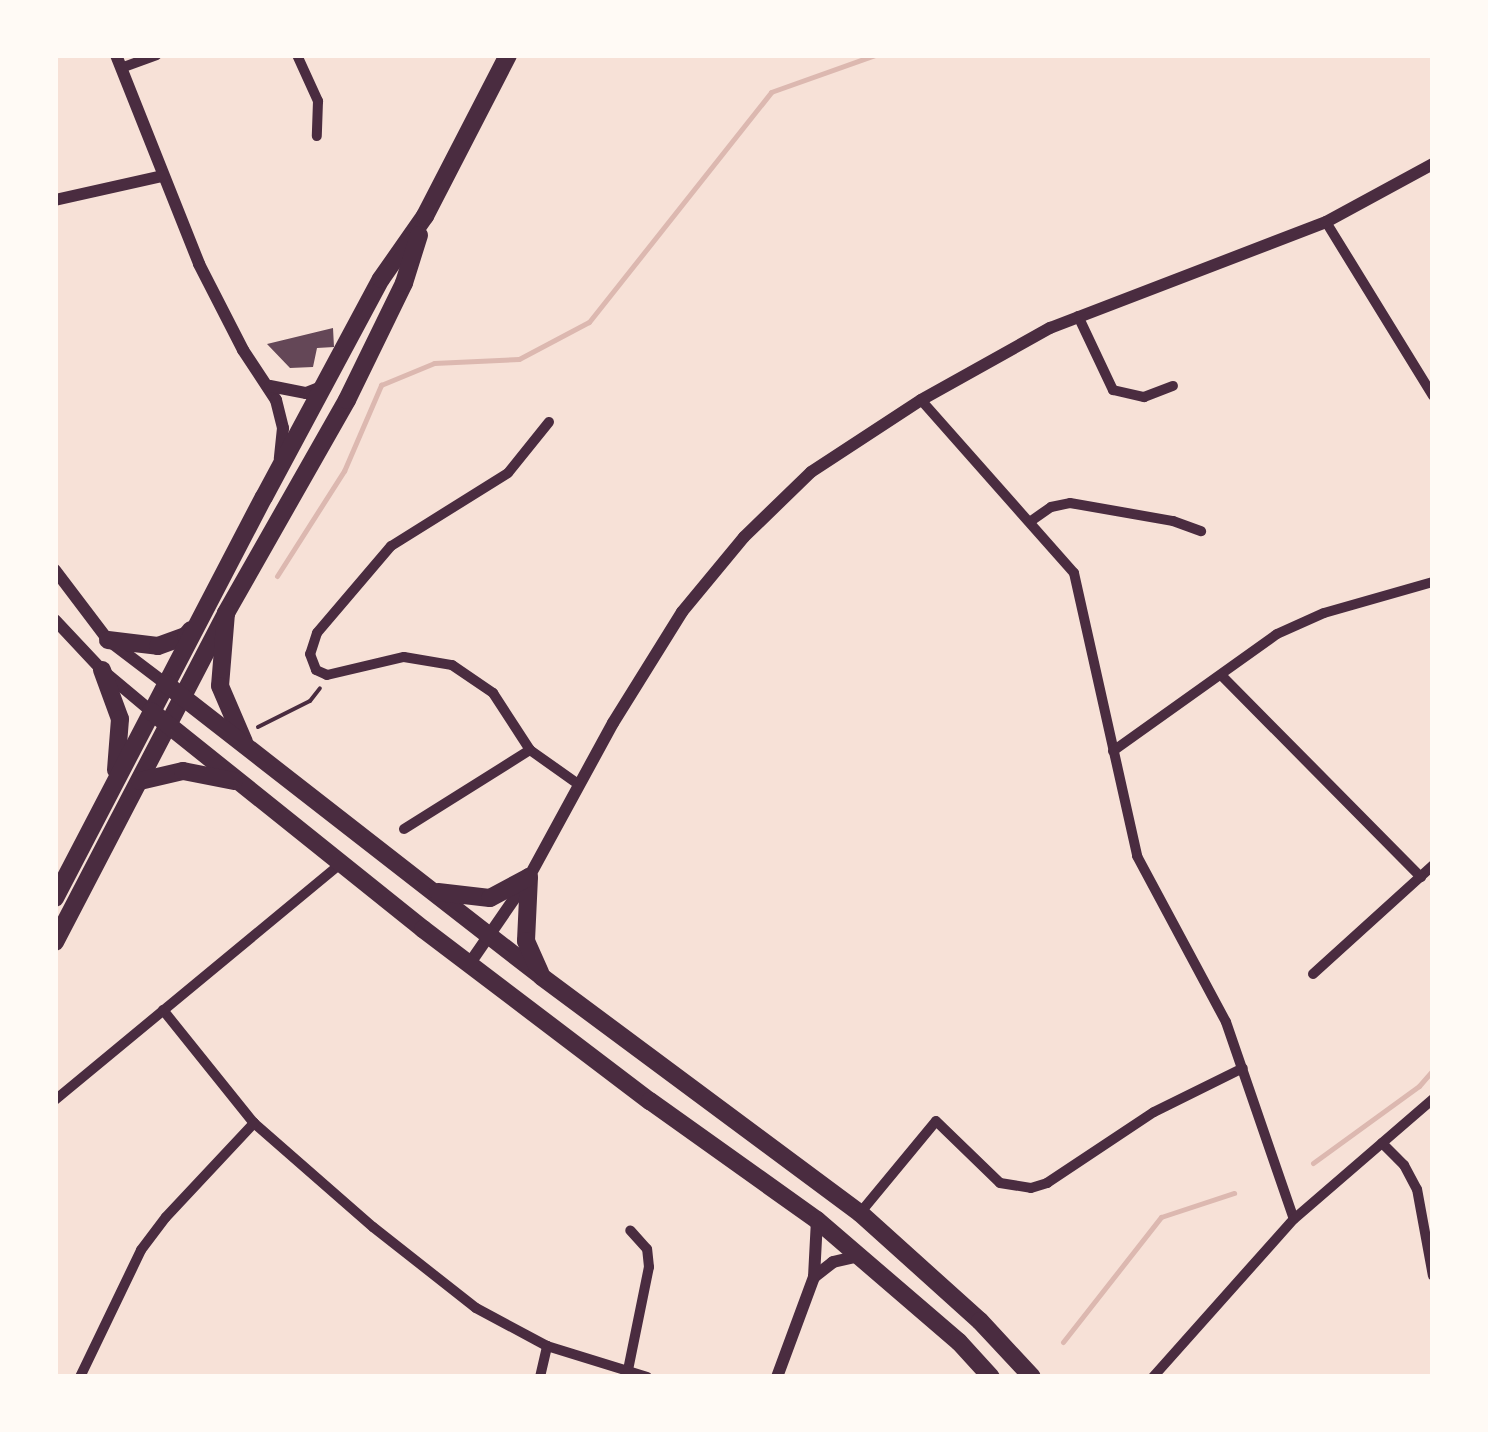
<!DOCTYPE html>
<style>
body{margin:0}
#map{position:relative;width:1488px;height:1432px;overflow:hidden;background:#f7e1d7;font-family:Barlow,sans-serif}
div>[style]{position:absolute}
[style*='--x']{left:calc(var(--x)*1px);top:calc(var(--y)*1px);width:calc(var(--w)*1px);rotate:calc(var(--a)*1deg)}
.stream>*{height:5px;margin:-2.5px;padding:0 2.5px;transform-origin:2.5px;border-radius:2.5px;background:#dcb8b0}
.building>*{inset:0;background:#644757}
.path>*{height:4px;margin:-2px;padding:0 2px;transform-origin:2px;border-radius:2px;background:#4a2c40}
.minor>*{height:10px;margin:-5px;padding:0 5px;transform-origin:5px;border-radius:5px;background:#4a2c40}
.tertiary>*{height:12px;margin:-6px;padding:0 6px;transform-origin:6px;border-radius:6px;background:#4a2c40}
.primary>*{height:18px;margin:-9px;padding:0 9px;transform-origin:9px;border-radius:9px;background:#4a2c40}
.trunk>*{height:18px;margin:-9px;padding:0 9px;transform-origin:9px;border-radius:9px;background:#4a2c40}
span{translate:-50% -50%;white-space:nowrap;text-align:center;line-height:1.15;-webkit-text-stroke:9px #fffaf5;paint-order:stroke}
.frame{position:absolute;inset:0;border:58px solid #fffaf5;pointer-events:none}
</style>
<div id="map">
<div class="stream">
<i style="--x:277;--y:576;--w:125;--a:-57.5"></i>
<i style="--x:344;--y:471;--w:94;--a:-66.7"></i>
<i style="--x:381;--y:385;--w:57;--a:-22.5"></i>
<i style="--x:434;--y:363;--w:85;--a:-2.7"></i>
<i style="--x:519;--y:359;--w:79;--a:-27.9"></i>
<i style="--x:589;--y:322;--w:293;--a:-51.6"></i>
<i style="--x:771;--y:92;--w:110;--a:-19.6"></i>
<i style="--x:1313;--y:1163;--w:131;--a:-36"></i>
<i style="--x:1419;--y:1086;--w:21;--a:-49"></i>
<i style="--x:1063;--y:1342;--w:159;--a:-51.9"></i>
<i style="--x:1161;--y:1217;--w:77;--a:-18.2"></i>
</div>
<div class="building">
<i style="clip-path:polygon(333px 328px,334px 347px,317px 348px,313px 367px,290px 368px,267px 344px)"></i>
</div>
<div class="path">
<i style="--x:258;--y:727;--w:58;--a:-26.6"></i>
<i style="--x:310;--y:701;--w:16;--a:-52"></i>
</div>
<div class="minor">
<i style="--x:297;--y:55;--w:51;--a:65.5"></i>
<i style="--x:318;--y:101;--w:35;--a:92"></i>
<i style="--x:121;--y:68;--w:38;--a:-20"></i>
<i style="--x:1326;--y:222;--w:204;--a:58.4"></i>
<i style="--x:1078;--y:316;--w:82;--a:64.7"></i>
<i style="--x:1113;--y:390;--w:32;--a:13"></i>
<i style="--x:1144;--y:397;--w:31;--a:-21"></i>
<i style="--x:921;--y:400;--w:231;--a:48.5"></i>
<i style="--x:1074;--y:573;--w:290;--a:77.4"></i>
<i style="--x:1137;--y:856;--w:188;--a:61.8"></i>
<i style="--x:1226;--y:1022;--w:208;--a:71"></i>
<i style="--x:549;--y:422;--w:65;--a:128.8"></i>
<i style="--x:508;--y:473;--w:138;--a:148"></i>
<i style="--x:391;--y:546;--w:114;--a:130.4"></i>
<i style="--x:317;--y:633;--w:22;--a:108"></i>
<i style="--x:310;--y:654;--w:17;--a:69"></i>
<i style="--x:316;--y:670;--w:12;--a:24"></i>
<i style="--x:327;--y:675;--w:79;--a:-13.2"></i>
<i style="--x:404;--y:657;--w:49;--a:9.5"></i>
<i style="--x:452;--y:665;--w:50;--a:34.3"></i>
<i style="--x:493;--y:693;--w:68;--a:57"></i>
<i style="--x:530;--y:750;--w:59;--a:35.3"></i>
<i style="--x:1031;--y:521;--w:24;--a:-35"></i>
<i style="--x:1051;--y:507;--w:19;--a:-12"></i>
<i style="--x:1070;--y:503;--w:105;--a:9.9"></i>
<i style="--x:1173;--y:521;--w:30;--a:20"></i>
<i style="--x:1222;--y:676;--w:283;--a:45.3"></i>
<i style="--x:1113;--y:751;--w:201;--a:-35.5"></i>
<i style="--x:1277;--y:634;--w:51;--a:-24.1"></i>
<i style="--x:1324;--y:613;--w:113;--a:-15.9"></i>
<i style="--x:404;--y:829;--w:149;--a:-32.1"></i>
<i style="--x:1313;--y:974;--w:162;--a:-42.2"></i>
<i style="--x:163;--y:1010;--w:145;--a:51.2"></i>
<i style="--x:254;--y:1123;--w:158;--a:41.2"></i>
<i style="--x:373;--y:1227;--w:131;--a:38.2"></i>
<i style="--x:476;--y:1308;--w:81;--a:28.2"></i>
<i style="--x:547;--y:1346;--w:105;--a:17.2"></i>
<i style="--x:55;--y:1100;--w:371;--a:-39.6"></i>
<i style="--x:1382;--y:1143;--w:31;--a:45"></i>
<i style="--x:1404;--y:1165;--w:27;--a:62"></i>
<i style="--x:1417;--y:1189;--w:88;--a:79.6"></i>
<i style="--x:860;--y:1213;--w:119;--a:-50.4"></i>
<i style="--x:936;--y:1121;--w:89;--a:44.1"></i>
<i style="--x:1000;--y:1183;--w:31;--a:9"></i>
<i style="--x:1031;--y:1188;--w:17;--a:-17"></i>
<i style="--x:1047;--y:1183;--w:128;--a:-33.6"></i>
<i style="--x:1154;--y:1112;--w:99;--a:-26.3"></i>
<i style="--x:628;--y:1370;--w:105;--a:-78.5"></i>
<i style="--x:649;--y:1267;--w:18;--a:-96"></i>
<i style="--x:647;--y:1249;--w:25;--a:-132"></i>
<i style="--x:80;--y:1377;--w:141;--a:-64.3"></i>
<i style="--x:141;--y:1250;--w:41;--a:-52.9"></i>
<i style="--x:166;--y:1217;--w:129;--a:-46.9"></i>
<i style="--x:540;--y:1377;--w:32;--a:-77"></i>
<i style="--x:1153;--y:1377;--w:212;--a:-48.3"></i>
<i style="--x:1294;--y:1219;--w:184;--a:-40.8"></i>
</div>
<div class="tertiary">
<i style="--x:116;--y:55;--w:225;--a:68.3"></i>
<i style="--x:199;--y:264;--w:97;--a:62.9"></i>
<i style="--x:243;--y:350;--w:60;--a:56.6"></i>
<i style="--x:276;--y:400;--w:29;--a:76"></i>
<i style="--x:283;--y:428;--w:31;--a:96"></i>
<i style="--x:55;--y:200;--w:110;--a:-12.6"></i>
<i style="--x:270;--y:386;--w:37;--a:11"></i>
<i style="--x:306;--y:393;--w:19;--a:-21"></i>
<i style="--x:55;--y:570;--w:88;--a:52.9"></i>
<i style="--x:108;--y:640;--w:73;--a:37.2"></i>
<i style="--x:55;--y:620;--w:69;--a:46.8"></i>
<i style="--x:102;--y:670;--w:64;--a:39.9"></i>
<i style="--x:470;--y:963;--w:104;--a:-55.5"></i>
<i style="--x:529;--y:877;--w:175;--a:-61.4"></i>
<i style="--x:613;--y:723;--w:131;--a:-58.1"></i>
<i style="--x:682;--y:612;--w:97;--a:-50.4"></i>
<i style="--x:744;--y:537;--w:93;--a:-44.1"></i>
<i style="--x:811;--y:472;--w:131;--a:-33.2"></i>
<i style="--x:921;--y:400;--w:148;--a:-29.2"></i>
<i style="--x:1050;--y:328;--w:296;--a:-21"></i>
<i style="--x:1326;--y:222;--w:122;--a:-28.5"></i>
<i style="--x:814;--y:1277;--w:24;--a:-38"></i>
<i style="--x:833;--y:1262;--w:26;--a:-13"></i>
<i style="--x:777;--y:1377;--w:107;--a:-69.7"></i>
<i style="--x:814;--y:1277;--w:57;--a:-87"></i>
</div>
<div class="primary">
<i style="--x:108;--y:640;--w:50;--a:6.8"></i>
<i style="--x:158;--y:646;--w:30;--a:-20"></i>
<i style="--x:186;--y:636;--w:8;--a:-50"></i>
<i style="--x:102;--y:670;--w:52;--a:69.8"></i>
<i style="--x:120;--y:719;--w:51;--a:94.5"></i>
<i style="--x:55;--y:898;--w:452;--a:-62.5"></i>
<i style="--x:264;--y:497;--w:247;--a:-61.8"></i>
<i style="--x:381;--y:279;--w:77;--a:-55.1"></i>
<i style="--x:425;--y:216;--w:181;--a:-62.7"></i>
<i style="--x:55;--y:942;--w:371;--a:-62.5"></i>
<i style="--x:226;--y:613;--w:245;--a:-60.4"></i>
<i style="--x:347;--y:400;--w:130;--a:-64"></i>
<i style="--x:404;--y:283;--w:50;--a:-72.6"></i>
</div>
<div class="trunk">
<i style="--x:226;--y:613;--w:73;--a:94.7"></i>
<i style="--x:220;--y:686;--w:61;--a:66.8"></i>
<i style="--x:166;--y:684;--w:477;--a:37.9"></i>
<i style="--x:542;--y:977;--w:396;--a:36.6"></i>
<i style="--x:860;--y:1213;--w:161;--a:42"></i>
<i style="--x:980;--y:1321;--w:76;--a:47.1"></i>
<i style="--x:151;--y:711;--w:349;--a:38.7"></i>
<i style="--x:423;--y:929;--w:285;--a:37.2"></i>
<i style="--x:650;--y:1101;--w:205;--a:35.5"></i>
<i style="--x:817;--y:1220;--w:187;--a:40.7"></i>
<i style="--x:959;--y:1342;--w:47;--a:47.6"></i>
<i style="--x:140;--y:781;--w:44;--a:-13.1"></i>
<i style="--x:183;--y:771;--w:52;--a:11.1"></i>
<i style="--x:529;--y:877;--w:64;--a:92.7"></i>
<i style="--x:526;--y:941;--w:35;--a:66"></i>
<i style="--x:438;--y:892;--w:52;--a:6.6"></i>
<i style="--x:490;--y:898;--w:44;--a:-28.3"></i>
</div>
<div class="frame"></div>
</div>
